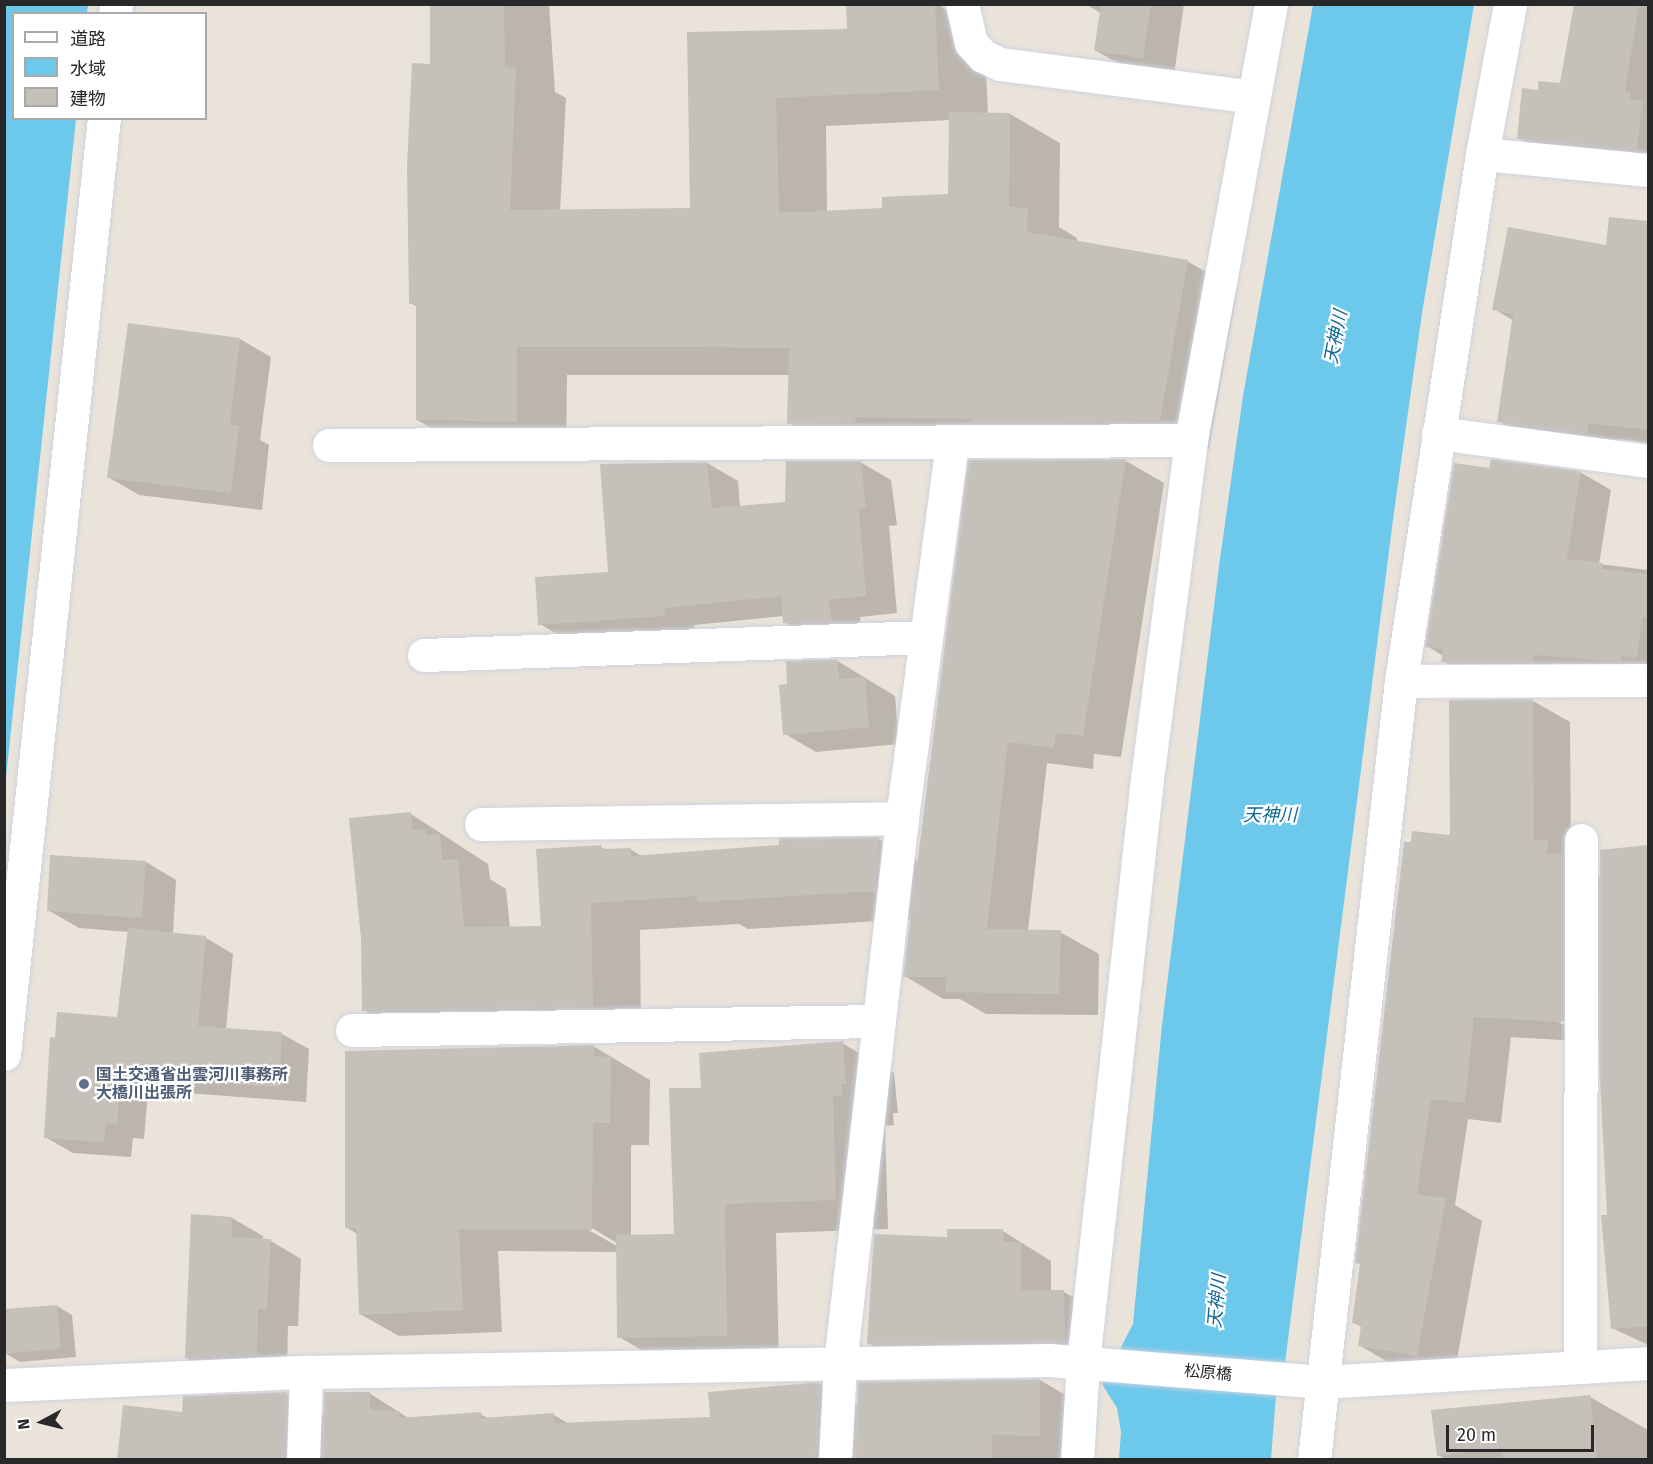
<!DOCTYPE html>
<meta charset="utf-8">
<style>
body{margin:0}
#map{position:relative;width:1653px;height:1464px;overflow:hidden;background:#eae3d9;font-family:"Fira Sans","Noto Sans JP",sans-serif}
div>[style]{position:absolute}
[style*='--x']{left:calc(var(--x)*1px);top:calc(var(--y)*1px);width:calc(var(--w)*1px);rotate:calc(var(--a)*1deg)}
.water>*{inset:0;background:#6dc9eb}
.shadow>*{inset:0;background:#0003}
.building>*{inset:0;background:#c5c0b9}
.roads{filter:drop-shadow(0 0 2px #cfd2e1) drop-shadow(0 0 2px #cfd2e1)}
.minor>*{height:33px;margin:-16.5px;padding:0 16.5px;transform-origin:16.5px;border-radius:16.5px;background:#fff}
.dots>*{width:16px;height:16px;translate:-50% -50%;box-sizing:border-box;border:3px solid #fff;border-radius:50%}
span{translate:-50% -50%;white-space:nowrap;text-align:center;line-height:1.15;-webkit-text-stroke:4.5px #fff;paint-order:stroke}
.service-label{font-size:16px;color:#4e5e75;font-weight:700}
.left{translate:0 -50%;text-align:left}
.street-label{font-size:16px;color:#282828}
.water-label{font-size:18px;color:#106694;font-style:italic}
.frame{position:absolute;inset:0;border:6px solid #282828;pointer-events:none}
.legend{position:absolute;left:12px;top:12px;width:195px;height:108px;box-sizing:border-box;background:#fff;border:2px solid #a9a9a9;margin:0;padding:8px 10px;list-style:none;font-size:18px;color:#282828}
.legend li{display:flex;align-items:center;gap:12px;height:30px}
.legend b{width:30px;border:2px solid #a9a9a9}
.north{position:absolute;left:12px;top:1392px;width:60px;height:60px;-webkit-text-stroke:4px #fff;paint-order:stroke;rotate:263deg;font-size:16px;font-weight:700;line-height:24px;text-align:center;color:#282828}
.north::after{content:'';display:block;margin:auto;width:21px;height:27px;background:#282828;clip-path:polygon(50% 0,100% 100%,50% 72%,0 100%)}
.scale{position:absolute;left:1446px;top:1425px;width:148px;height:27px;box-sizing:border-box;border:3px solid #282828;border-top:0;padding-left:8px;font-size:18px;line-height:21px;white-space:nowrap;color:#282828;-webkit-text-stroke:4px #fff;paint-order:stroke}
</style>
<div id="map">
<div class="water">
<i style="clip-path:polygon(5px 4px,88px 5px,87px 13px,14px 14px,14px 118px,76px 119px,5px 787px)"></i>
<i style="clip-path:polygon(1313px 5px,1474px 5px,1422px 313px,1394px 512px,1285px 1363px,1276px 1395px,1271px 1459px,1119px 1459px,1121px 1432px,1117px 1408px,1102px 1384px,1133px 1324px,1162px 1025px,1219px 566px,1243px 396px)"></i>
</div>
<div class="shadow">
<i style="clip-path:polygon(evenodd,431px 4px,549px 4px,555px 92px,566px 98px,560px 211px,692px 210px,689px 33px,848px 31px,847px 7px,937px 4px,984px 32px,988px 114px,1010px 114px,1060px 143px,1059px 227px,1077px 238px,1077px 242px,1187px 261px,1237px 290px,1209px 449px,838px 451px,789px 423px,790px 375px,567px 375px,566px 450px,467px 448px,417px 420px,418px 307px,410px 303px,432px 65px,431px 4px,950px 120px,949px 195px,884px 209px,827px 212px,826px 126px,950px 120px)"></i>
<i style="clip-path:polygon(1085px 4px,1184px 4px,1174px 75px,1126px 68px,1095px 50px,1101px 13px)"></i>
<i style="clip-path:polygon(1575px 4px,1648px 4px,1648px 186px,1594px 181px,1519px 138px,1539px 91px,1561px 85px)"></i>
<i style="clip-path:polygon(1610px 219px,1648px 222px,1648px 443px,1619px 439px,1617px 450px,1528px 438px,1498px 421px,1514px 321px,1494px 309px,1608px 247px)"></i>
<i style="clip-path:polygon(240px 339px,271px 357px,260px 440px,269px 445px,262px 510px,139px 495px,108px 477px)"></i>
<i style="clip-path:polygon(1126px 461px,1164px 483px,1121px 757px,1094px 754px,1093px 769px,1047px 763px,1028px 931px,1060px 932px,1099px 954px,1098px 1015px,986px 1014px,960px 999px,943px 999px,905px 976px,912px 919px,748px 929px,739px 924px,640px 930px,641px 1035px,412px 1038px,363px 1010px,411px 814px,488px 864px,490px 879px,506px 889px,510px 928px,543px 928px,601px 847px,607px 850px,630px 849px,643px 857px,879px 839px,919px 862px)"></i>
<i style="clip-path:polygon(860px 462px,891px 480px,897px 525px,889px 526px,897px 613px,860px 617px,862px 639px,815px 640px,784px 622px,784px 616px,694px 625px,695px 633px,570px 642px,540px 624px,610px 573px,707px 463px,738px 481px,740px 507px,787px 503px)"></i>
<i style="clip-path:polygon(1491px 469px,1580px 472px,1611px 490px,1599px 564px,1648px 570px,1648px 678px,1473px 679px,1443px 661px,1443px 656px,1427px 646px)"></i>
<i style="clip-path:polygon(836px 660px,895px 696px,899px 744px,816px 752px,785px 734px,789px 686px)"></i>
<i style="clip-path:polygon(1451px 701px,1533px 701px,1570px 722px,1571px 856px,1584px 868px,1601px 878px,1601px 851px,1648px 847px,1648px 1345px,1612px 1328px,1601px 1043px,1556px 1017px,1555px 1020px,1594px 1042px,1511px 1037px,1501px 1123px,1468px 1119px,1455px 1205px,1482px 1221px,1454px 1376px,1396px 1367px,1359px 1345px,1362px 1327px,1353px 1322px,1362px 1265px,1356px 1262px,1451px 837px)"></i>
<i style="clip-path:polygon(146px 862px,176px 880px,173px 934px,206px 938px,233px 954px,226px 1029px,282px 1034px,309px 1049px,306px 1102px,148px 1090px,144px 1139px,133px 1138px,131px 1157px,73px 1153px,45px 1137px,119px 1018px,129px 932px,79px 928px,48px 910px)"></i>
<i style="clip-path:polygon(evenodd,842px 1043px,894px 1073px,898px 1113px,893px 1113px,894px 1125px,885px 1126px,888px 1229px,776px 1233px,779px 1365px,671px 1367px,619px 1337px,617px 1252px,498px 1251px,502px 1332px,399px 1336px,360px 1314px,357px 1234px,346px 1227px,593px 1046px,650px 1080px,649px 1145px,631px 1145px,631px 1236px,675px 1235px,703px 1089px,842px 1043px,587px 1225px,617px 1243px,617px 1246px,585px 1228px,587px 1225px)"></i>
<i style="clip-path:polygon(232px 1218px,263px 1236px,263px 1241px,271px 1241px,301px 1259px,298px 1326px,288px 1326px,287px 1372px,217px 1375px,186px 1358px)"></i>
<i style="clip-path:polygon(1003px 1231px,1051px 1261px,1051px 1292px,1064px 1292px,1094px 1309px,1095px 1359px,899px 1361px,868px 1343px,949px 1238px)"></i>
<i style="clip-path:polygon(57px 1306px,72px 1315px,76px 1357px,20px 1362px,5px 1353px)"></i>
<i style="clip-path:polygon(1040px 1380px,1077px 1402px,1077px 1460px,118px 1460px,183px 1413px,286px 1394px,325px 1416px,369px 1393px,410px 1419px,480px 1414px,490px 1419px,554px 1415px,569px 1424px,712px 1418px,710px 1394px,820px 1384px,858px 1406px)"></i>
<i style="clip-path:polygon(1590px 1397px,1648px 1430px,1648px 1460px,1447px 1460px,1438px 1455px)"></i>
</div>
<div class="building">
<i style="clip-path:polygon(504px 4px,505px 67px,516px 68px,510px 210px,690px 208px,687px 32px,847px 29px,846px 6px,935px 4px,939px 90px,776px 98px,779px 213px,882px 208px,882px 197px,948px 194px,949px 112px,1010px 113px,1009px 207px,1028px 208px,1027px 232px,1188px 260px,1160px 421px,972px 423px,973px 419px,855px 417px,856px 423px,787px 424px,789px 348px,698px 347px,517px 347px,517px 422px,416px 420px,416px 304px,409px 304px,407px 166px,412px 63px,430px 64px,430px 5px)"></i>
<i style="clip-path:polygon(1101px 4px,1151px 4px,1143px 58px,1094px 51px)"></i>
<i style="clip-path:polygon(1574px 4px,1639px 4px,1625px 91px,1631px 92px,1630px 100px,1642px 101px,1637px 150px,1517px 139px,1522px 88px,1538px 90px,1538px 81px,1560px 83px)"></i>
<i style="clip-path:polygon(1609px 217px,1648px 221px,1648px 430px,1589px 423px,1587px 434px,1497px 422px,1513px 314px,1492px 310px,1508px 227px,1606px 245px)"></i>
<i style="clip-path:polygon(128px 323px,240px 338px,230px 425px,239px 426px,231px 493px,107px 478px)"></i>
<i style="clip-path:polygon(1126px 459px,1083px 736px,1056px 733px,1054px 748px,1008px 742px,987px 929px,1061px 930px,1059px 994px,946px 992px,946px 977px,903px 977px,968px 460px)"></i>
<i style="clip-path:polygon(1491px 459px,1581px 471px,1567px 559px,1603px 563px,1602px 569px,1648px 574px,1648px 618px,1642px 617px,1637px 658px,1621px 656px,1621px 661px,1608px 661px,1533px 655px,1533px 662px,1441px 662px,1443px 649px,1425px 647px,1454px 463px,1489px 468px)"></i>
<i style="clip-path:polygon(786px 461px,861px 461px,866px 508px,859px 509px,866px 596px,829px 600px,832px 622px,783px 623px,781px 596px,664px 608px,665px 616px,538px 625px,535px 577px,608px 572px,600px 464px,707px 462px,712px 508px,785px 502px)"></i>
<i style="clip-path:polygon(837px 659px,839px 679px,865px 677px,869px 727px,783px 735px,779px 685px,787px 684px,786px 661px)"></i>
<i style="clip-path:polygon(1533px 699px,1534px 840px,1548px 841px,1547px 855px,1562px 853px,1562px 1022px,1474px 1017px,1465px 1103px,1431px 1099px,1417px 1194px,1446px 1198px,1417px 1356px,1358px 1346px,1361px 1325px,1352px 1323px,1360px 1264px,1355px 1263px,1404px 842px,1411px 842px,1412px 831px,1450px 835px,1449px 700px)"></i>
<i style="clip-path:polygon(411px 812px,412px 830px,425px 829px,426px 835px,440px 834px,442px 860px,458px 859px,464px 927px,541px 926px,536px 849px,601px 845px,602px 849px,631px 848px,631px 856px,779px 845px,779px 838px,879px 837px,875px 891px,698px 902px,697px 896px,591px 903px,593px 1007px,362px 1011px,361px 938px,349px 818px)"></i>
<i style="clip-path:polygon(1648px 845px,1648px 1326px,1611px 1329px,1601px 1215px,1607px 1215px,1599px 1060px,1600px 850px)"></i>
<i style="clip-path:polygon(50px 855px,146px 861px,142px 918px,47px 911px)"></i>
<i style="clip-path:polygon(128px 928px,206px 936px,198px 1026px,282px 1032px,279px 1087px,121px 1076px,117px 1124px,106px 1123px,104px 1142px,44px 1138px,50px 1037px,55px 1038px,57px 1012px,117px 1017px)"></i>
<i style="clip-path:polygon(843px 1041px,846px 1084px,841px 1084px,843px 1096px,833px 1096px,836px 1200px,725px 1204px,727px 1336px,617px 1338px,616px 1235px,674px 1234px,669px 1088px,701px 1088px,699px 1053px)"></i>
<i style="clip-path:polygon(594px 1045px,594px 1056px,611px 1057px,610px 1123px,593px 1123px,592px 1230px,459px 1229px,463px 1310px,359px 1315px,356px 1228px,345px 1228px,345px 1051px)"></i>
<i style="clip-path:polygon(191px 1214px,232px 1217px,232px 1237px,271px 1239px,267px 1310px,258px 1309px,257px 1355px,185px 1358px)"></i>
<i style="clip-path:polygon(947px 1229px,1003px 1229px,1004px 1242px,1021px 1242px,1021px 1291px,1064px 1290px,1065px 1342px,867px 1344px,874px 1234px,947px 1237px)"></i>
<i style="clip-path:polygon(57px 1305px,61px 1348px,4px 1354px,4px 1309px)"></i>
<i style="clip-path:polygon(1040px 1379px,1040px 1436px,992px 1435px,992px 1460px,854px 1460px,858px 1382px)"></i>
<i style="clip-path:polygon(820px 1382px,816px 1460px,322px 1460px,324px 1392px,370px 1392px,370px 1410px,399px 1411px,399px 1418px,481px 1412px,481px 1418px,554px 1413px,555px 1423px,710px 1417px,708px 1392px)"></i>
<i style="clip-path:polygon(287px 1392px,284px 1460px,117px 1460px,123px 1405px,182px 1412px,183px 1396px)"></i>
<i style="clip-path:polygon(1590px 1395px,1597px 1460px,1503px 1460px,1502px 1448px,1437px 1456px,1431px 1410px)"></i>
</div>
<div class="roads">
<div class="minor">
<i style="--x:962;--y:4;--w:40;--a:77"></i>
<i style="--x:971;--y:43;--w:18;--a:47"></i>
<i style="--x:983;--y:56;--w:19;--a:25"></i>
<i style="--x:1000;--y:64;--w:255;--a:7.4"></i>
<i style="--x:115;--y:14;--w:10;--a:-84"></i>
<i style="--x:1482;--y:154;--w:167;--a:5.5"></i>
<i style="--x:1438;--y:433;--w:212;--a:7.6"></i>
<i style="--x:329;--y:445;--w:862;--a:-0.33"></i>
<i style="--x:424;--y:655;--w:502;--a:-2.05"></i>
<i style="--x:1401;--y:681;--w:247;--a:-0.2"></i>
<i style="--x:481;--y:824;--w:421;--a:-0.8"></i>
<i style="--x:352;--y:1030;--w:527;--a:-0.98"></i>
<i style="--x:4;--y:1054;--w:941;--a:-83.9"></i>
<i style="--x:1580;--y:1367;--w:527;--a:-89.89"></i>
<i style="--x:4;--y:1385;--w:302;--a:-2.5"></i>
<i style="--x:306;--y:1372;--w:743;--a:-0.93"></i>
<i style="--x:1049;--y:1360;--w:273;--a:4.6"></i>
<i style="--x:1321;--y:1382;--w:328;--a:-3.3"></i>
<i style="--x:303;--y:1460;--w:88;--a:-88"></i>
<i style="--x:835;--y:1460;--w:96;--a:-87"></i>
<i style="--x:840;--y:1364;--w:550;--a:-83.52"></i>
<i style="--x:902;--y:818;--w:380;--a:-82.4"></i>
<i style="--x:1077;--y:1460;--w:98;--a:-86.5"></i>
<i style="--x:1083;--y:1362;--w:587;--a:-83.74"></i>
<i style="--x:1147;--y:779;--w:342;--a:-82.6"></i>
<i style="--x:1191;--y:440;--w:443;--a:-79.6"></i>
<i style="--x:1314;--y:1460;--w:784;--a:-83.63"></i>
<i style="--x:1401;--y:681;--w:533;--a:-81.26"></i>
<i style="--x:1482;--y:154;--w:153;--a:-79.4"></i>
</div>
</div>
<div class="dots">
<i style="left:84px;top:1084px;background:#5c6f8a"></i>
</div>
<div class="service-label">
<span class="left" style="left:96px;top:1084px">国土交通省出雲河川事務所<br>大橋川出張所</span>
</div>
<div class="street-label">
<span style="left:1208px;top:1373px;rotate:5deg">松原橋</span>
</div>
<div class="water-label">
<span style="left:1336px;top:337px;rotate:-79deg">天神川</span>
<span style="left:1270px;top:815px">天神川</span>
<span style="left:1217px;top:1301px;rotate:-85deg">天神川</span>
</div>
<div class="frame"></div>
<ul class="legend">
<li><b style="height:8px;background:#fff"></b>道路</li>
<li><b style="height:16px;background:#6dc9eb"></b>水域</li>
<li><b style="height:16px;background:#c5c0b9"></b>建物</li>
</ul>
<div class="north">N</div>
<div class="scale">20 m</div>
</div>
